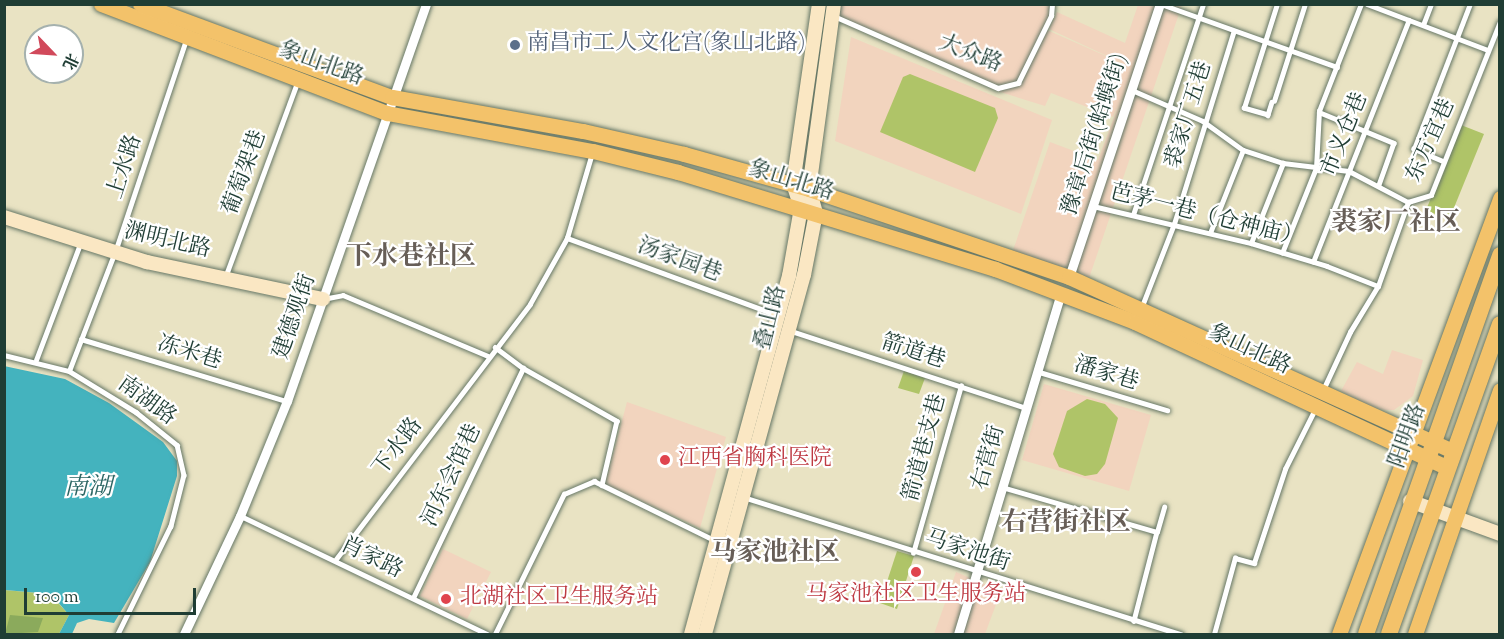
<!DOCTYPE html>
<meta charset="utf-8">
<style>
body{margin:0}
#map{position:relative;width:1504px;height:639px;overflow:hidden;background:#e9e3c3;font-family:"Sorts Mill Goudy","Noto Serif SC",serif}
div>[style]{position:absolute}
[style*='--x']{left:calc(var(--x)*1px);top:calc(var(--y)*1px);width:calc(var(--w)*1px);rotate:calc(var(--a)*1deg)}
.built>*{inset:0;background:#f2d4be}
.green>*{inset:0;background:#afc468}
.forest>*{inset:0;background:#8baa5c}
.water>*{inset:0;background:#44b3be}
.roads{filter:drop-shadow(0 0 2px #676) drop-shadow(0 0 2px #676)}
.lane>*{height:4.5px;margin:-2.25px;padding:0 2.25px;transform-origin:2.25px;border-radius:2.25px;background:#fff}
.street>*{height:9px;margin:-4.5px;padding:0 4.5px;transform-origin:4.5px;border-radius:4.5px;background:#fff}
.secondary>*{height:14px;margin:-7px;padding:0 7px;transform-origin:7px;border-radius:7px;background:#fae7c3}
.primary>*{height:15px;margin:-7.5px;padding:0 7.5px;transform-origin:7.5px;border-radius:7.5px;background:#f3c26a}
.highway>*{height:16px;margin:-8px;padding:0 8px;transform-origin:8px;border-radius:8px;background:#f3c26a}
.dots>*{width:16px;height:16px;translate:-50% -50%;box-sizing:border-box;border:3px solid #fff;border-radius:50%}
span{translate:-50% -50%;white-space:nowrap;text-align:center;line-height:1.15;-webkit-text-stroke:4.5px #fff;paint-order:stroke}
.service-label{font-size:22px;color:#4e5e75}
.left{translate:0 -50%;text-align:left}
.street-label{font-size:22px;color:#1f3d34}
.health-label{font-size:22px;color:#be3a42}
.water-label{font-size:24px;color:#2c6664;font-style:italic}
.quarter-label{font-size:26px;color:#675e57;font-weight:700}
.frame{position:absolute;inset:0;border:6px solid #1f3d34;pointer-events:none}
.north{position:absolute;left:24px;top:24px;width:60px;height:60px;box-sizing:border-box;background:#fff;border:2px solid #a5b1ae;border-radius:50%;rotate:115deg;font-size:16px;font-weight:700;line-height:24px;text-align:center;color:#1f3d34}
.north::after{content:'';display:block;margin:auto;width:21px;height:27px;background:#d1495b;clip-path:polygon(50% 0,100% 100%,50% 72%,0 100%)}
.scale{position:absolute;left:24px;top:588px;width:172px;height:27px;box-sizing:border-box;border:3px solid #1f3d34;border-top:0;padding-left:8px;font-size:18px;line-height:21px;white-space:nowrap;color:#1f3d34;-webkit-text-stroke:4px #fff;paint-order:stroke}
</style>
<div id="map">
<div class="built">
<i style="clip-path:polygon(840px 5px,1056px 5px,1047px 30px,1133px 68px,1049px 29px,1057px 12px,1125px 43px,1138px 5px,1182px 5px,1085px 290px,1009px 262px,1050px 142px,1098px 160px,1119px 104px,1113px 117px,1051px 93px,1045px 106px,997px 91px,838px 21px)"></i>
<i style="clip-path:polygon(851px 37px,1052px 120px,1021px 214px,835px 141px)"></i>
<i style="clip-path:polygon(1392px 350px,1423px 360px,1413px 396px,1394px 410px,1386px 410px,1371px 408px,1341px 391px,1357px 362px,1383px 374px)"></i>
<i style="clip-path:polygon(1044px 384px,1151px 415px,1129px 491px,1022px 460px)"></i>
<i style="clip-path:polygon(627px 402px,726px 437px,700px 528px,605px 484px)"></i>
<i style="clip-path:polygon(443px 549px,491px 572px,467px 619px,420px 596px)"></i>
<i style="clip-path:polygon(956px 572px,1001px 591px,985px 634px,934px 634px)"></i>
</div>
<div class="green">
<i style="clip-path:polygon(910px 74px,995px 108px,998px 118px,975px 172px,880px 132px,903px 77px)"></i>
<i style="clip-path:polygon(1461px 125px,1484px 134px,1449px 220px,1426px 210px)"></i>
<i style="clip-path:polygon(904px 371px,925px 378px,919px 394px,898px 388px)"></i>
<i style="clip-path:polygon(1087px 399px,1105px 404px,1118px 418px,1105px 464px,1097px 474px,1085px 476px,1059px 467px,1053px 454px,1067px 411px)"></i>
<i style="clip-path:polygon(897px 551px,914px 556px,897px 609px,880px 603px)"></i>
<i style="clip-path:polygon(4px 590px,50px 594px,69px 615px,59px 634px,5px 634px)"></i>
</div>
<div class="forest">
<i style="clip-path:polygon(10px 615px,43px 618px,38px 632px,5px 634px)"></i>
</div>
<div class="water">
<i style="clip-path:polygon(4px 366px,65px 379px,109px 403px,163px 442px,177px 461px,177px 476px,150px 562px,114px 623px,89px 619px,77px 623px,72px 634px,59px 634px,69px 615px,51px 594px,5px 590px)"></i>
</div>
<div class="roads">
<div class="lane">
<i style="--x:1161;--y:4;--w:187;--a:19.7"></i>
<i style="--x:1367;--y:4;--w:129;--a:20.8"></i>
<i style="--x:834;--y:16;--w:179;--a:23.7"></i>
<i style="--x:998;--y:88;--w:21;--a:-14"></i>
<i style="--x:1018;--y:83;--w:75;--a:-63.8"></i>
<i style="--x:1051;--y:16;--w:12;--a:-85"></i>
<i style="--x:1423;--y:25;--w:22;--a:-69"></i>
<i style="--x:1132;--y:90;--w:77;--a:23.6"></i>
<i style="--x:1203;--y:121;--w:49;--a:35.9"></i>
<i style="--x:1243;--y:150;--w:42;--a:18"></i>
<i style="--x:1283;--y:163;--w:66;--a:6.9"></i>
<i style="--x:1349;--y:171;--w:67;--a:27.7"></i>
<i style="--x:1274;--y:101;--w:102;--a:-72.3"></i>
<i style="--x:1272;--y:102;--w:14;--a:107"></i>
<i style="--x:1268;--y:115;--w:25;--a:-164"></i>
<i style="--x:1244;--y:108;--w:109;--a:-72.4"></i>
<i style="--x:1319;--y:112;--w:81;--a:22.5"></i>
<i style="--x:1394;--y:143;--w:45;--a:109.7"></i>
<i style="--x:1444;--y:162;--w:33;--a:-157"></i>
<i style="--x:1414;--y:149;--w:155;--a:-68.9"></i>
<i style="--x:1093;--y:206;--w:162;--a:13.2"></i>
<i style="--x:1251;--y:243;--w:79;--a:16.8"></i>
<i style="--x:1327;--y:266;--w:55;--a:21.4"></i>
<i style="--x:1133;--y:215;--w:222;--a:-71.6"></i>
<i style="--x:1210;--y:233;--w:89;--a:-68.3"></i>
<i style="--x:567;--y:238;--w:224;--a:20.1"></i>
<i style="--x:1251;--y:243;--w:86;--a:-68.2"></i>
<i style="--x:1282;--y:253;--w:92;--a:-68.2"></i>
<i style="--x:1316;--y:168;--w:57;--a:-87"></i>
<i style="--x:1319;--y:111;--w:115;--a:-68.6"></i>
<i style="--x:1313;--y:262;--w:260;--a:-68.4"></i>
<i style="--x:226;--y:275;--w:205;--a:-69.7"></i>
<i style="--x:323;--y:299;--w:20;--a:-11"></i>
<i style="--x:343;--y:295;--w:157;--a:22.8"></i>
<i style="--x:1142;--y:306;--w:88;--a:-68.7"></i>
<i style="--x:1174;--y:224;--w:200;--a:-72.8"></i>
<i style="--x:791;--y:331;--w:245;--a:18.1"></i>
<i style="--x:81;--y:339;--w:215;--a:16.8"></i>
<i style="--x:495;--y:347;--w:35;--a:37"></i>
<i style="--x:523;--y:368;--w:108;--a:29.4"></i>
<i style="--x:617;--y:421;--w:66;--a:103.2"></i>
<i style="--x:4;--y:355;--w:67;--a:13.8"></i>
<i style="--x:69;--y:371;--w:79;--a:31.5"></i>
<i style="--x:136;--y:412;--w:53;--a:38.8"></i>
<i style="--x:177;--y:445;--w:31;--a:77"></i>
<i style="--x:184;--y:475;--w:53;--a:104.3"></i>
<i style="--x:171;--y:526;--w:120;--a:116.1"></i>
<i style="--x:36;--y:360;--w:124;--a:-69.2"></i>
<i style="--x:69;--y:371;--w:128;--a:-68.9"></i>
<i style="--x:115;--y:252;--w:224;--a:-71.5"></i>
<i style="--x:1036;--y:371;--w:137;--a:16.6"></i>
<i style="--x:1323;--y:390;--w:64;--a:-65"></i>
<i style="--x:1350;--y:332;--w:54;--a:-58.7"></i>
<i style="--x:1378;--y:286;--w:89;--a:-70.3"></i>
<i style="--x:1408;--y:202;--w:24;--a:-17"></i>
<i style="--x:1431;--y:195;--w:186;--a:-68.3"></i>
<i style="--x:1002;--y:487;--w:161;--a:16.2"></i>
<i style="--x:1157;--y:532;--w:92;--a:104.5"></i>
<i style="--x:746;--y:498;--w:456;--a:17.4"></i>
<i style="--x:241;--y:516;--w:273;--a:25.6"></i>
<i style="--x:1157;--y:532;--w:26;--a:-74"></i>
<i style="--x:913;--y:553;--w:174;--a:-74"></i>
<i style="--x:336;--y:559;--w:320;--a:-52.7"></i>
<i style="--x:530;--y:304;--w:76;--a:-60.7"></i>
<i style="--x:567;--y:238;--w:89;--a:-73.6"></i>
<i style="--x:413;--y:598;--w:255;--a:-64.4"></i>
<i style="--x:495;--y:634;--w:156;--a:-63.8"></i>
<i style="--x:564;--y:494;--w:33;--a:-23"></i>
<i style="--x:594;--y:481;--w:134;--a:26.2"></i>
<i style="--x:1214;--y:634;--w:79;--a:-74.6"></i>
<i style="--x:1235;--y:558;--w:20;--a:15"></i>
<i style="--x:1254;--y:563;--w:99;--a:-71.7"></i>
<i style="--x:1285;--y:469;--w:67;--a:-63.4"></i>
</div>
<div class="street">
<i style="--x:1069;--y:277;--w:288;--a:-71.6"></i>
<i style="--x:184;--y:634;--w:131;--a:-64.6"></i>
<i style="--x:240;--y:516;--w:124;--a:-67.8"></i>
<i style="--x:287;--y:401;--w:421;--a:-70.7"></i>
<i style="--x:958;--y:634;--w:357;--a:-73.2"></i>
</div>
<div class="secondary">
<i style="--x:4;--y:217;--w:150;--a:17.5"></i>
<i style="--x:147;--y:262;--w:180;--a:11.9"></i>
<i style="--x:1410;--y:501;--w:96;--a:20.1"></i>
<i style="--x:691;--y:634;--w:371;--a:-74.7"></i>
<i style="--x:789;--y:276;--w:69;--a:-80"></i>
<i style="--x:801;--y:208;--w:25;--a:-108"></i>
<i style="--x:793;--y:184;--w:182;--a:-81.8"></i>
<i style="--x:705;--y:634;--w:372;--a:-74.6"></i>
<i style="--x:804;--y:275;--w:63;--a:-79"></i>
<i style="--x:816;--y:213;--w:25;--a:-106"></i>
<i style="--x:809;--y:189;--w:187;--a:-82.3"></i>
</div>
<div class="primary">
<i style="--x:101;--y:4;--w:306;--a:20.9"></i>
<i style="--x:387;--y:113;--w:209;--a:10.5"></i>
<i style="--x:593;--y:151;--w:88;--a:13.9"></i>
<i style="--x:678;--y:172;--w:332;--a:17"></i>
<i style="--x:995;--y:269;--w:150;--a:20.7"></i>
<i style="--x:1135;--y:322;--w:343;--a:25"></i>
<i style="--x:140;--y:4;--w:269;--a:20.3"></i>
<i style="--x:392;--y:97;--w:194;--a:10.1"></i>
<i style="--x:583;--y:131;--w:104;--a:12.8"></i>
<i style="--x:684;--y:154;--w:130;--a:15.6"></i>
<i style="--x:809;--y:189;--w:274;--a:18.7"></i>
<i style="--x:1069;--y:277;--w:421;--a:24.4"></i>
<i style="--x:1339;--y:634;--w:465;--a:-69.7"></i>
<i style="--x:1415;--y:634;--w:258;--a:-70.8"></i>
</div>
<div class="highway">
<i style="--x:1366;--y:634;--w:402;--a:-70.5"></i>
<i style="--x:1389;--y:634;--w:329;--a:-70.3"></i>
</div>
</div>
<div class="dots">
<i style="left:515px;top:45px;background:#5c6f8a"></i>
<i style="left:665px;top:460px;background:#e0444e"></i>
<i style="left:916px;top:572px;background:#e0444e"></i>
<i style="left:446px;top:599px;background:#e0444e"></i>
</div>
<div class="service-label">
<span class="left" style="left:527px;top:45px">南昌市工人文化宫(象山北路)</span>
</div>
<div class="street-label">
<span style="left:970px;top:55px;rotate:21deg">大众路</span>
<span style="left:321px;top:65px;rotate:20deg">象山北路</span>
<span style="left:1190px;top:115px;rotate:-73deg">裘家厂五巷</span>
<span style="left:1096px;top:135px;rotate:-72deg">豫章后街(蛤蟆街)</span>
<span style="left:1346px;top:135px;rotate:-68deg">市义仓巷</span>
<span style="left:1432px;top:141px;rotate:-66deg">东万宜巷</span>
<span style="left:126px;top:167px;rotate:-72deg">上水路</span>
<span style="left:246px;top:173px;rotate:-70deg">葡萄架巷</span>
<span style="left:791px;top:182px;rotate:17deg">象山北路</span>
<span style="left:1206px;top:217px;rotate:14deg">芭茅一巷（仓神庙）</span>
<span style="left:167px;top:242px;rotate:13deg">渊明北路</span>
<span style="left:679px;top:261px;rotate:20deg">汤家园巷</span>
<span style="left:296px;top:317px;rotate:-71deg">建德观街</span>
<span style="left:772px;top:318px;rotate:-76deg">叠山路</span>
<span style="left:1249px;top:351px;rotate:25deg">象山北路</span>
<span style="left:913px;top:353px;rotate:18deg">箭道巷</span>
<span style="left:189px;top:354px;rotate:17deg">冻米巷</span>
<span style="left:1106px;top:375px;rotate:17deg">潘家巷</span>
<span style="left:146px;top:402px;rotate:36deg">南湖路</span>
<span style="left:1409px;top:436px;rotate:-70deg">阳明路</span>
<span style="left:399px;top:448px;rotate:-53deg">下水路</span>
<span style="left:926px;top:448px;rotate:-75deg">箭道巷支巷</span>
<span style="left:990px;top:458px;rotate:-74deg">右营街</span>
<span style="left:453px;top:476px;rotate:-65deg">河东会馆巷</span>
<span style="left:967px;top:552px;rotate:18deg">马家池街</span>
<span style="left:371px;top:559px;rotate:26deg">肖家路</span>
</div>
<div class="health-label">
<span class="left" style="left:678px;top:460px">江西省胸科医院</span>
<span style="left:916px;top:596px">马家池社区卫生服务站</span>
<span class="left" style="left:460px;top:599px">北湖社区卫生服务站</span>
</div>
<div class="water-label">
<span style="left:88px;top:489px">南湖</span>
</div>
<div class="quarter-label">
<span style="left:1396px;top:224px">裘家厂社区</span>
<span style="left:411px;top:258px">下水巷社区</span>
<span style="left:1066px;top:524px">右营街社区</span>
<span style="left:775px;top:554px">马家池社区</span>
</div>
<div class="frame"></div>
<div class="north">北</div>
<div class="scale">100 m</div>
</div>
